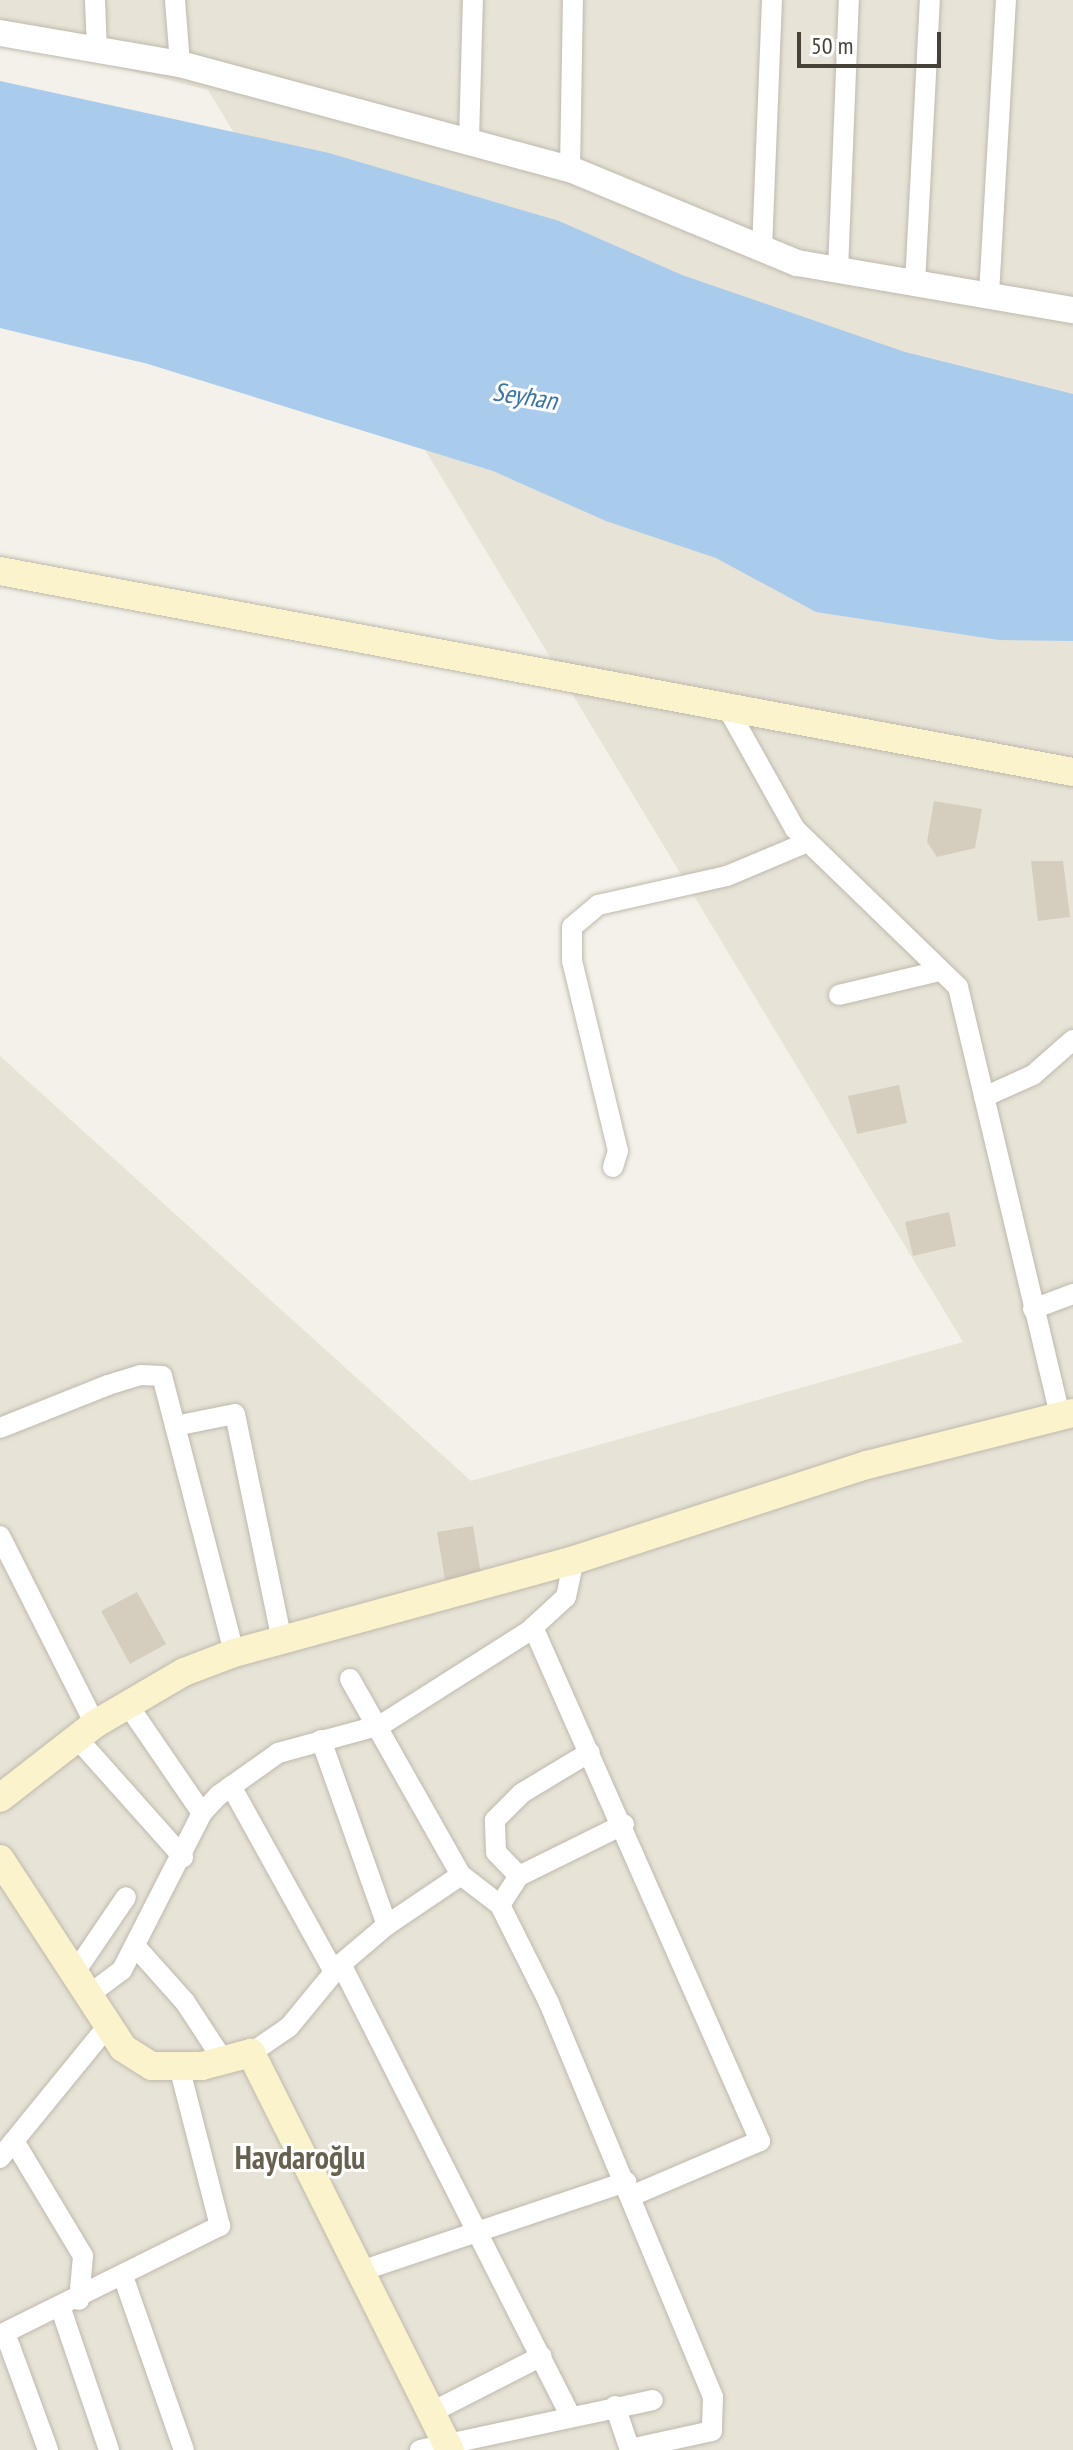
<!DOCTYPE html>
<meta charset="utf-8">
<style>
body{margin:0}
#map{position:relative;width:1073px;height:2450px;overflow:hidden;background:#f3f1e9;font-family:"PT Sans Narrow",sans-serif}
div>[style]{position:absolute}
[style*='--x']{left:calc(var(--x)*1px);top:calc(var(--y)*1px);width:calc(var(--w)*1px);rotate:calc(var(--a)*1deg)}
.residential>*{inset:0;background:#e7e3d7}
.water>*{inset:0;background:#a9ccec}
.building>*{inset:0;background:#d5cebf}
.roads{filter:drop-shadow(0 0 2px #bfb9ac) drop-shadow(0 0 2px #bfb9ac)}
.minor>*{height:20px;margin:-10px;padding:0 10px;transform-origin:10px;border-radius:10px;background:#fff}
.tertiary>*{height:26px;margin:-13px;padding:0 13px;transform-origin:13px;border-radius:13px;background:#fff}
.secondary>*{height:28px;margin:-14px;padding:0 14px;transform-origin:14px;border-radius:14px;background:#fbf3cb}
span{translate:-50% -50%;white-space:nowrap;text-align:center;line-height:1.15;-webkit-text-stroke:6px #fff;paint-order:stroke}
.water-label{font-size:26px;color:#3772ad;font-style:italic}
.district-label{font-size:32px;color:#696150;font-weight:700}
.scale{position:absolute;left:797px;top:32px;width:144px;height:36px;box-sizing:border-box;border:4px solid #474238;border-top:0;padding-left:10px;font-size:24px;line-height:28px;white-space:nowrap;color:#474238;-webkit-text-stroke:6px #fff;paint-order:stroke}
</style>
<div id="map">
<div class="residential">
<i style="clip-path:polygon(0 0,1073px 0,1073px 2450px,0 2450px,0 1056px,471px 1481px,963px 1342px,208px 90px,0 38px)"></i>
</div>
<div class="water">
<i style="clip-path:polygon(0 81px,329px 153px,559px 221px,682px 275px,905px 352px,1073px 394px,1073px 641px,999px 640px,816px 612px,716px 558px,606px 521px,493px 471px,148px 364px,0 328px)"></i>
</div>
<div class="building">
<i style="clip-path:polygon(934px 801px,982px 809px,975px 848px,937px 857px,927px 842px)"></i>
<i style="clip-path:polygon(1031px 861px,1063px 861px,1070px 917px,1038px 921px)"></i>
<i style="clip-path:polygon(899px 1085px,907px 1123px,857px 1134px,848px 1096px)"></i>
<i style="clip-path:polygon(949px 1212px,956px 1246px,913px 1256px,905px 1222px)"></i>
<i style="clip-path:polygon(473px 1526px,481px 1574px,445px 1580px,437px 1532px)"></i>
<i style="clip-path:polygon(137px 1592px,166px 1644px,130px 1664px,101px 1611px)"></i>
</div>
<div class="roads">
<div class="minor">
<i style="--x:95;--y:0;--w:51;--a:87.8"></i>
<i style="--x:175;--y:0;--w:64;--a:85.5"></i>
<i style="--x:469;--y:140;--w:140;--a:-88.4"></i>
<i style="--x:570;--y:169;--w:169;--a:-89"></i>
<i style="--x:762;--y:249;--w:249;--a:-87.7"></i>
<i style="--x:838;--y:270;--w:270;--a:-87.7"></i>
<i style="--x:915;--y:284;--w:284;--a:-87"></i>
<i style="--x:989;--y:294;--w:294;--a:-86.7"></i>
<i style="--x:728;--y:709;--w:137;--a:60.8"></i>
<i style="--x:795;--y:829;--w:227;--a:44.1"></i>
<i style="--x:958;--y:987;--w:441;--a:76.6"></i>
<i style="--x:839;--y:995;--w:104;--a:-13.4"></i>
<i style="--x:984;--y:1097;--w:54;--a:-24.2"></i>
<i style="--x:1033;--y:1075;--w:53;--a:-41.2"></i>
<i style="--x:613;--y:1167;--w:17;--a:-73"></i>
<i style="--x:618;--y:1151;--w:195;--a:-103.6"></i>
<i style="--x:572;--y:961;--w:34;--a:-90"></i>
<i style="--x:572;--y:927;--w:34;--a:-40"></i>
<i style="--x:598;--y:905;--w:132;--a:-12.7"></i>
<i style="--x:727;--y:876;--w:88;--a:-22.8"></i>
<i style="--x:1033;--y:1309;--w:43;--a:-20.6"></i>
<i style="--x:175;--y:1426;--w:61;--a:-11.3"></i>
<i style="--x:235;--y:1414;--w:227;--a:78.3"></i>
<i style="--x:0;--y:1428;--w:116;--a:-21.7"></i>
<i style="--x:108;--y:1385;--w:34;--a:-17"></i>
<i style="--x:141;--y:1375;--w:21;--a:3"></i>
<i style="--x:162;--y:1376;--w:286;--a:75.4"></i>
<i style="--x:0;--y:1536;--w:211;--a:63.2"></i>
<i style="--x:533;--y:1627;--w:562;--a:66.17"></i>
<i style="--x:760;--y:2141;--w:140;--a:156.9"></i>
<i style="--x:350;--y:1679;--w:225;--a:60.5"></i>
<i style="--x:461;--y:1875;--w:49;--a:37.6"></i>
<i style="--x:500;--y:1905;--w:110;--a:63.4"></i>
<i style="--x:549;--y:2003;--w:427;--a:67.4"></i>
<i style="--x:713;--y:2397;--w:34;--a:92"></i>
<i style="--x:712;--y:2431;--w:84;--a:167.6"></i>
<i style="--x:128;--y:1705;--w:131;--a:55.6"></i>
<i style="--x:76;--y:1737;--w:161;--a:48.3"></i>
<i style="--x:321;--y:1740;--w:196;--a:70.4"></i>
<i style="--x:231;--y:1786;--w:213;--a:61"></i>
<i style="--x:519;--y:1876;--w:33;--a:-134"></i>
<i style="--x:496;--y:1852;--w:32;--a:-92"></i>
<i style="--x:495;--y:1820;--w:38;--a:-45"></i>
<i style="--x:522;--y:1793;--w:79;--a:-31.1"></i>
<i style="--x:500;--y:1905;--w:35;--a:-57"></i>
<i style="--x:519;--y:1876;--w:117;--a:-26.3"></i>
<i style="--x:136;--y:1947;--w:74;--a:48.3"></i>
<i style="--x:185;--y:2002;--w:69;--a:56.8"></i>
<i style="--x:341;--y:1964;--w:506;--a:63.08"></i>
<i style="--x:73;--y:1975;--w:94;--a:-55.8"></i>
<i style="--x:86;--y:1997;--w:45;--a:-36.9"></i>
<i style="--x:122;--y:1970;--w:176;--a:-63"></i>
<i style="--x:202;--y:1813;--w:25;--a:-47"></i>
<i style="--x:219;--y:1795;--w:72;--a:-35.4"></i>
<i style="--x:278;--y:1753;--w:107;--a:-15.2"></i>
<i style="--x:381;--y:1725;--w:175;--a:-32.4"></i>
<i style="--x:529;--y:1631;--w:50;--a:-42.6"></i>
<i style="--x:566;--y:1597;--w:38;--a:-78"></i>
<i style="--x:251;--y:2053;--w:46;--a:-34.4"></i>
<i style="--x:289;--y:2027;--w:82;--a:-50.5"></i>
<i style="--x:341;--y:1964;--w:60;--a:-40.3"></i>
<i style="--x:387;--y:1925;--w:89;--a:-34"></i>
<i style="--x:14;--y:2141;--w:134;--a:59"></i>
<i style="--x:83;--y:2256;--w:44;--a:95.2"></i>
<i style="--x:0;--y:2158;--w:168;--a:-50.8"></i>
<i style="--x:361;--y:2271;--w:280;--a:-18.6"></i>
<i style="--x:124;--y:2279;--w:181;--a:70.7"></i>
<i style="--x:61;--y:2309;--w:149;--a:71.2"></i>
<i style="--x:5;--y:2333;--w:125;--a:69.8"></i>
<i style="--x:0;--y:2335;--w:246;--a:-26.4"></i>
<i style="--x:220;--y:2226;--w:165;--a:-104.4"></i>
<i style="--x:615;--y:2406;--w:46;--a:71.2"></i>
<i style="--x:432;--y:2412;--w:123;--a:-27"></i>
<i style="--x:420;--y:2450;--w:238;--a:-12.1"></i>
</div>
<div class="tertiary">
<i style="--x:0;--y:33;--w:183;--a:9.8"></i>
<i style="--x:180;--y:64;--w:404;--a:15.1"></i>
<i style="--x:570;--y:169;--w:246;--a:22.5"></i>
<i style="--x:797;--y:263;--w:280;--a:9.7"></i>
</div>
<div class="secondary">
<i style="--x:0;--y:571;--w:1092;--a:10.61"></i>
<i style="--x:0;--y:1798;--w:120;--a:-37.9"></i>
<i style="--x:95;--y:1724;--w:103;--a:-30.3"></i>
<i style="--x:184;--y:1672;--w:53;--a:-20.8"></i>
<i style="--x:234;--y:1653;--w:352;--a:-15.3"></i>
<i style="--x:574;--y:1560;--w:308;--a:-18"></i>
<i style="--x:867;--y:1465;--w:212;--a:-14.2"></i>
<i style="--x:0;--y:1859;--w:225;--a:56.9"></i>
<i style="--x:123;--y:2048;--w:34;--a:32"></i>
<i style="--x:152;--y:2066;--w:50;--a:0"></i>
<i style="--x:202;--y:2066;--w:51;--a:-14.9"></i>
<i style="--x:251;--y:2053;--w:444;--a:63.4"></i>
</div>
</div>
<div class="water-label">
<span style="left:525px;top:396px;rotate:9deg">Seyhan</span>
</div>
<div class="district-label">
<span style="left:300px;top:2157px">Haydaroğlu</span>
</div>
<div class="scale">50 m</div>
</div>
